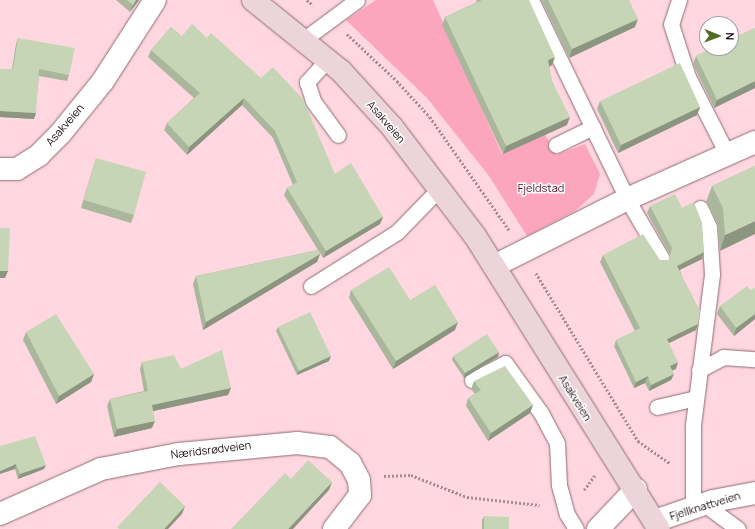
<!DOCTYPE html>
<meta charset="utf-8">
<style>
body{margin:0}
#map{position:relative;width:755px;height:529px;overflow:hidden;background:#ffd7e0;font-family:Manrope,sans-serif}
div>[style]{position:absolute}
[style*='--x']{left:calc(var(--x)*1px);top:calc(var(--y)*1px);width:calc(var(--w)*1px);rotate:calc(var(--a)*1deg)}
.green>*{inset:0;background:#fca6be}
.path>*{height:2.5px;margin-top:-1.25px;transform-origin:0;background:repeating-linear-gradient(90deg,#a98b92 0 2px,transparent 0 4px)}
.roads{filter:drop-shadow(0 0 1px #8e6b74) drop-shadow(0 0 1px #8e6b74)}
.service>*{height:15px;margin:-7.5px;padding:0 7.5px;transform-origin:7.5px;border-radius:7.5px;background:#fff}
.minor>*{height:22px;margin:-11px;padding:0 11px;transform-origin:11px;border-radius:11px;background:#fff}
.secondary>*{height:22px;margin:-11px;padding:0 11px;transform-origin:11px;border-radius:11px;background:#ebd5db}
.wall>*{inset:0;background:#aab79d}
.shaded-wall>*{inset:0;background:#8b957f}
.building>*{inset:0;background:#c6d5b6}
span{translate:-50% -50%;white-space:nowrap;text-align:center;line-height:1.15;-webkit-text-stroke:3px #fff;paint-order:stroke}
.street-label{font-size:11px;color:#1c0f13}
.park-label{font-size:11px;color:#4c0d26}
.north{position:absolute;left:699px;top:16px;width:40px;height:40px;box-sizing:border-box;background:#fff;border:1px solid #a49fa1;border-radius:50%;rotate:91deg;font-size:11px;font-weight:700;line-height:16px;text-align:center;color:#1c0f13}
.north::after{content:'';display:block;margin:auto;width:14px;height:18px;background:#4e6d22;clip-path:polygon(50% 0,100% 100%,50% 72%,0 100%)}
</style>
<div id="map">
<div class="green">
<i style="clip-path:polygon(376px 0,433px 0,502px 154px,545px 134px,556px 155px,585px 144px,600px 174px,594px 194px,575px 211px,527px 236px,489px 176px,427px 98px,346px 20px)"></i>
</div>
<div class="path">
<i style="--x:307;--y:0;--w:8;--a:40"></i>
<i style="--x:347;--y:34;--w:69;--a:43.2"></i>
<i style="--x:397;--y:81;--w:49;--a:47.5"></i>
<i style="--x:430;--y:117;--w:138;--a:55"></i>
<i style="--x:536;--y:273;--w:197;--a:58.7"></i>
<i style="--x:638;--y:441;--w:39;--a:35"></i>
<i style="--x:384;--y:476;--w:27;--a:-2"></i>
<i style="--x:411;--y:475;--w:60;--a:21.4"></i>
<i style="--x:467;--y:497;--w:73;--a:6.3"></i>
<i style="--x:584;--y:490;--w:19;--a:-54"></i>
</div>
<div class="roads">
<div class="service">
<i style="--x:531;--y:0;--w:221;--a:64.2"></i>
<i style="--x:627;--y:199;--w:69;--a:59.7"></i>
<i style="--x:679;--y:0;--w:25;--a:108"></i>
<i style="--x:671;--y:24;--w:56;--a:72.2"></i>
<i style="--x:688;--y:77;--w:86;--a:63.1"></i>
<i style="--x:303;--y:40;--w:67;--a:-36.5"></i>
<i style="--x:327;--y:60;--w:30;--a:132"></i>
<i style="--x:307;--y:82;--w:20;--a:72"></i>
<i style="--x:313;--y:101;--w:42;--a:53.7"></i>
<i style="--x:556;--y:145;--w:41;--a:-25.9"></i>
<i style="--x:311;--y:286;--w:102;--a:-32.1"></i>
<i style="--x:397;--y:232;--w:60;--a:-45.7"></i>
<i style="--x:699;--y:370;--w:27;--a:-28"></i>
<i style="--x:723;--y:357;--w:32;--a:4"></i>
<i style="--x:472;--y:380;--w:37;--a:-27"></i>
<i style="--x:505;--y:363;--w:62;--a:54.2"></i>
<i style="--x:541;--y:413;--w:34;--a:62"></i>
<i style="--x:557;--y:443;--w:42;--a:87.3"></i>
<i style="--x:559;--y:485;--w:30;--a:75"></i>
<i style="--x:567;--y:514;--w:17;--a:59"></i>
<i style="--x:657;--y:407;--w:40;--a:-13"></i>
<i style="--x:704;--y:504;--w:42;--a:36.3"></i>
<i style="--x:693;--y:508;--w:83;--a:-90"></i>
<i style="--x:693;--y:425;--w:152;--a:-82.8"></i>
<i style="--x:712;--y:274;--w:47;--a:-93.7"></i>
<i style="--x:709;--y:227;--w:21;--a:-115"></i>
</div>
<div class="minor">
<i style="--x:0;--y:169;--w:17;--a:0"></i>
<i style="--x:17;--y:169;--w:26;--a:-32"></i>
<i style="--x:39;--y:155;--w:30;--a:-45"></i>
<i style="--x:60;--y:134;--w:68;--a:-50.9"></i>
<i style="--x:103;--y:81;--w:96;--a:-57.3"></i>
<i style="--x:494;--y:266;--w:149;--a:-26.7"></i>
<i style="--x:627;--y:199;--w:140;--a:-24"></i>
<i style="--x:0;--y:514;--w:111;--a:-24"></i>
<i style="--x:101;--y:469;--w:79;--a:-10.9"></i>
<i style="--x:179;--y:454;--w:119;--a:-5.3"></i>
<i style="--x:297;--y:443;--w:33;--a:7"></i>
<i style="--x:330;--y:447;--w:26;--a:39"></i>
<i style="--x:350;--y:463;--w:19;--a:62"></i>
<i style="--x:359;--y:480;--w:15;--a:86"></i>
<i style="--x:360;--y:495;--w:43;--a:127.4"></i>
<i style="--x:655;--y:521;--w:61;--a:-19"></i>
<i style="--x:713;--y:501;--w:43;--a:-10.8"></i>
<i style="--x:598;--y:529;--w:55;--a:-46.5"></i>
</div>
<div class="secondary">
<i style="--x:253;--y:0;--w:113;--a:38.9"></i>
<i style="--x:341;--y:71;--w:76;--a:47.7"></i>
<i style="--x:392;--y:127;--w:137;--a:52.7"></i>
<i style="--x:475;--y:236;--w:346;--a:57.9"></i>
</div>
</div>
<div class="wall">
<i style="clip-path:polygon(116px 0,139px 0,130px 12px)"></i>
<i style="clip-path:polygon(476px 0,529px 0,552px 65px,549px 67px,552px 81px,567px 125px,503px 154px,442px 25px,445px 17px,477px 2px)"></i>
<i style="clip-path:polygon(541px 0,629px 0,635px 27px,569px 58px)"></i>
<i style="clip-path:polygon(171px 27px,383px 217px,380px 224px,323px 258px,319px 251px,320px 254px,317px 262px,203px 330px,193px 284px,196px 276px,318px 250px,284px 195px,287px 188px,293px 185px,273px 138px,242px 105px,187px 155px,164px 130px,167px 123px,194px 98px,148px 57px,151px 50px)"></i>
<i style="clip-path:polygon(755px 28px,755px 88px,714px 108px,693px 64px,696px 56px)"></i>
<i style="clip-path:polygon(18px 38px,69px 75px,67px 81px,39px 76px,34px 119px,0 117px,0 69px,12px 69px,16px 44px)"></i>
<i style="clip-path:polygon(600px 101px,700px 107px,697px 115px,618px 153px,597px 109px)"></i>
<i style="clip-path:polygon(96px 158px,134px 215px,131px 223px,81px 208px)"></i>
<i style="clip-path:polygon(755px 166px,720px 251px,717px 223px,706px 202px,712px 186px)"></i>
<i style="clip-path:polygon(650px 206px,702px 259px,680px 270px,698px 324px,696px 330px,669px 343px,676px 369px,672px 370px,674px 374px,671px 380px,649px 391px,645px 383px,634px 388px,614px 346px,616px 340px,635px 331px,600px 262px,603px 255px,660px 260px,669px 260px,670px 255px,647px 213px)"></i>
<i style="clip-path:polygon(755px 288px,755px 319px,734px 336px,717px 314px,720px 306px)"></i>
<i style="clip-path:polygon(351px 290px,410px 300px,455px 330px,393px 369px,349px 298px)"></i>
<i style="clip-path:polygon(278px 327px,329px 361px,297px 375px,276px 331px)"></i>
<i style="clip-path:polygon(26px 332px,94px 374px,91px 382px,56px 404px,23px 340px)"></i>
<i style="clip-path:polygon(453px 356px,498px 357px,464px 378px,452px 360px)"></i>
<i style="clip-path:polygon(142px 362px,181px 369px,231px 388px,228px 395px,153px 411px,152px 428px,114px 437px,107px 406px,110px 399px,144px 391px,140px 369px)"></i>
<i style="clip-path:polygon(474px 381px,533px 405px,530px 413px,488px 441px,466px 406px,468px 398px,475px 394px,471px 389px)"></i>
<i style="clip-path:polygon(0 446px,44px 469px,18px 479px,15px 469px)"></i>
<i style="clip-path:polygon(484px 516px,509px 529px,482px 529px,482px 520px)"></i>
</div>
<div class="shaded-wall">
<i style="clip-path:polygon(136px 0,139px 0,130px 12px,133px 5px)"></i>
<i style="clip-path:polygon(638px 19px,635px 27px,569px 58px,572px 49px)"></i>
<i style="clip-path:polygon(555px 57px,552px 65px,545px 69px,548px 60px)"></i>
<i style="clip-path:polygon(755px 81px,755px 88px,714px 108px,717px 100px)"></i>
<i style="clip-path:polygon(244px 98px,242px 105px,187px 155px,189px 147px)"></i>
<i style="clip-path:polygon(700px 107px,697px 115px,618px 153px,621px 145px)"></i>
<i style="clip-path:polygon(0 111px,36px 113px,34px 119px,0 117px)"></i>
<i style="clip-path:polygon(570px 117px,567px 125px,503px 154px,506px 146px)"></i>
<i style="clip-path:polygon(383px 217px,380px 224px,323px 258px,326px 251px)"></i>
<i style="clip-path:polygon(755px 221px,755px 234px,720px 251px,725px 235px)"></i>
<i style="clip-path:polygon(704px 252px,702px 259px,675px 272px,677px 266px)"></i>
<i style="clip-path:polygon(320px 254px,317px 262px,203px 330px,206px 322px)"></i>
<i style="clip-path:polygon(0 271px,8px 271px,5px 278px,0 278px)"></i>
<i style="clip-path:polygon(755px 314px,755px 319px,734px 336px,736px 328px)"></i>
<i style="clip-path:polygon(458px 322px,455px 330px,393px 369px,396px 361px)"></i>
<i style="clip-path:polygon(698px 324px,696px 330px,665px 345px,667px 339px)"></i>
<i style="clip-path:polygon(499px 352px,498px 357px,464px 378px,465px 373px)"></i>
<i style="clip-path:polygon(331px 356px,329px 361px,297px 375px,299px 371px)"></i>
<i style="clip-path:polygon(678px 362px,676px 369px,668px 372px,670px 366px)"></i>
<i style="clip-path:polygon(94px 374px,91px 382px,56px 404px,59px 396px)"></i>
<i style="clip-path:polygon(674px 374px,671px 380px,649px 391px,651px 385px)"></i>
<i style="clip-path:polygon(648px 376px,645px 383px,634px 388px,636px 382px)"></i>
<i style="clip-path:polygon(231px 388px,228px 395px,149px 412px,152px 405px)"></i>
<i style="clip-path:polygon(533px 405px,530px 413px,488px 441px,491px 433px)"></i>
<i style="clip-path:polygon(155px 421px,152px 428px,114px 437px,117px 429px)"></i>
<i style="clip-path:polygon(16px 464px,15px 469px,0 474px,0 471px)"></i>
<i style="clip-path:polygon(46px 465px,44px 469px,18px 479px,20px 474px)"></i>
<i style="clip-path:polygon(332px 482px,329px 490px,293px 529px,288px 529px)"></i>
<i style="clip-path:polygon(185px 506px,182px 514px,168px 529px,164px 529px)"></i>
</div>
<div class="building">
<i style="clip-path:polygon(127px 0,136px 0,133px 5px)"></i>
<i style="clip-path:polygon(482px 0,529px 0,555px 57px,548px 60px,552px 81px,570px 117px,506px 146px,445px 17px)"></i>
<i style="clip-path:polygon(548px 0,629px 0,638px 19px,572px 49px)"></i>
<i style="clip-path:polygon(192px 24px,207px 38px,211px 33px,261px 78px,273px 67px,303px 99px,335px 174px,351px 163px,383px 217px,326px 251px,287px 188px,297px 182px,275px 131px,244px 98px,189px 147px,167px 123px,200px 93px,151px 50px,171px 27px,182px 36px)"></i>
<i style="clip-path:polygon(755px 28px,755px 81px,717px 100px,696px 56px,712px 48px,731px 48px,731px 39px)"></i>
<i style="clip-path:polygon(18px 38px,75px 48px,69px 75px,39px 69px,36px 113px,0 111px,0 69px,13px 69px)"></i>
<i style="clip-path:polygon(680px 63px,700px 107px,621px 145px,600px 101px)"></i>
<i style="clip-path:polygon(96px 158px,146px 172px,134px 215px,84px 200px)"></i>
<i style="clip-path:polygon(755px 166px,755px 221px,725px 235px,723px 208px,712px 186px)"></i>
<i style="clip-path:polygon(675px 194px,682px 208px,694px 202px,702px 223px,704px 252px,677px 266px,700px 311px,698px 324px,667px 339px,678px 362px,670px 366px,674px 374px,651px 385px,648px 376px,636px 382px,616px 340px,640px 328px,603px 255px,643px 234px,660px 260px,669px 260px,672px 248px,650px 206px)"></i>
<i style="clip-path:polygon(0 228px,10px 228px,8px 271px,0 271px)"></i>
<i style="clip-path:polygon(319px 250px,320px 254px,206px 322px,196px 276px)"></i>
<i style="clip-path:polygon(389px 267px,410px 300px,435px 285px,458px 322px,396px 361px,351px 290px)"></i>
<i style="clip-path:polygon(747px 286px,750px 290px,755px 288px,755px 314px,736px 328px,720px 306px)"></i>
<i style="clip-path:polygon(310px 312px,331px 356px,299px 371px,278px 327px)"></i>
<i style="clip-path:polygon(56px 314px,94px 374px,59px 396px,26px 332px)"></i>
<i style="clip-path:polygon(487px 334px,499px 352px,465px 373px,453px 356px)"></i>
<i style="clip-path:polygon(222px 350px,231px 388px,152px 405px,155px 421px,117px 429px,110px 399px,148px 391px,142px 362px,174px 355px,181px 369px)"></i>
<i style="clip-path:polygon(505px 366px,533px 405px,491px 433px,468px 398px,481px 390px,474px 381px)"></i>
<i style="clip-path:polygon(35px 436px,46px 465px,20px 474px,16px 464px,0 471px,0 446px)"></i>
<i style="clip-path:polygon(308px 460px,332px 482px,288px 529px,231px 529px,285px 473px,291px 479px)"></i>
<i style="clip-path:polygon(160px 482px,185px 506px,164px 529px,119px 529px,117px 527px)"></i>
<i style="clip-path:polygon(484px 516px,509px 517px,509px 529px,484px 529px)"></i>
</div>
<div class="street-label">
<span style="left:386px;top:122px;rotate:49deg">Asakveien</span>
<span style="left:65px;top:125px;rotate:-49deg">Asakveien</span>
<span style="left:575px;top:398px;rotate:58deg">Asakveien</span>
<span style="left:211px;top:450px;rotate:-7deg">Næridsrødveien</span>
<span style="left:705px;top:506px;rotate:-17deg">Fjellknattveien</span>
</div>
<div class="park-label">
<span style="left:541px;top:188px">Fjeldstad</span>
</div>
<div class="north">N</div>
</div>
